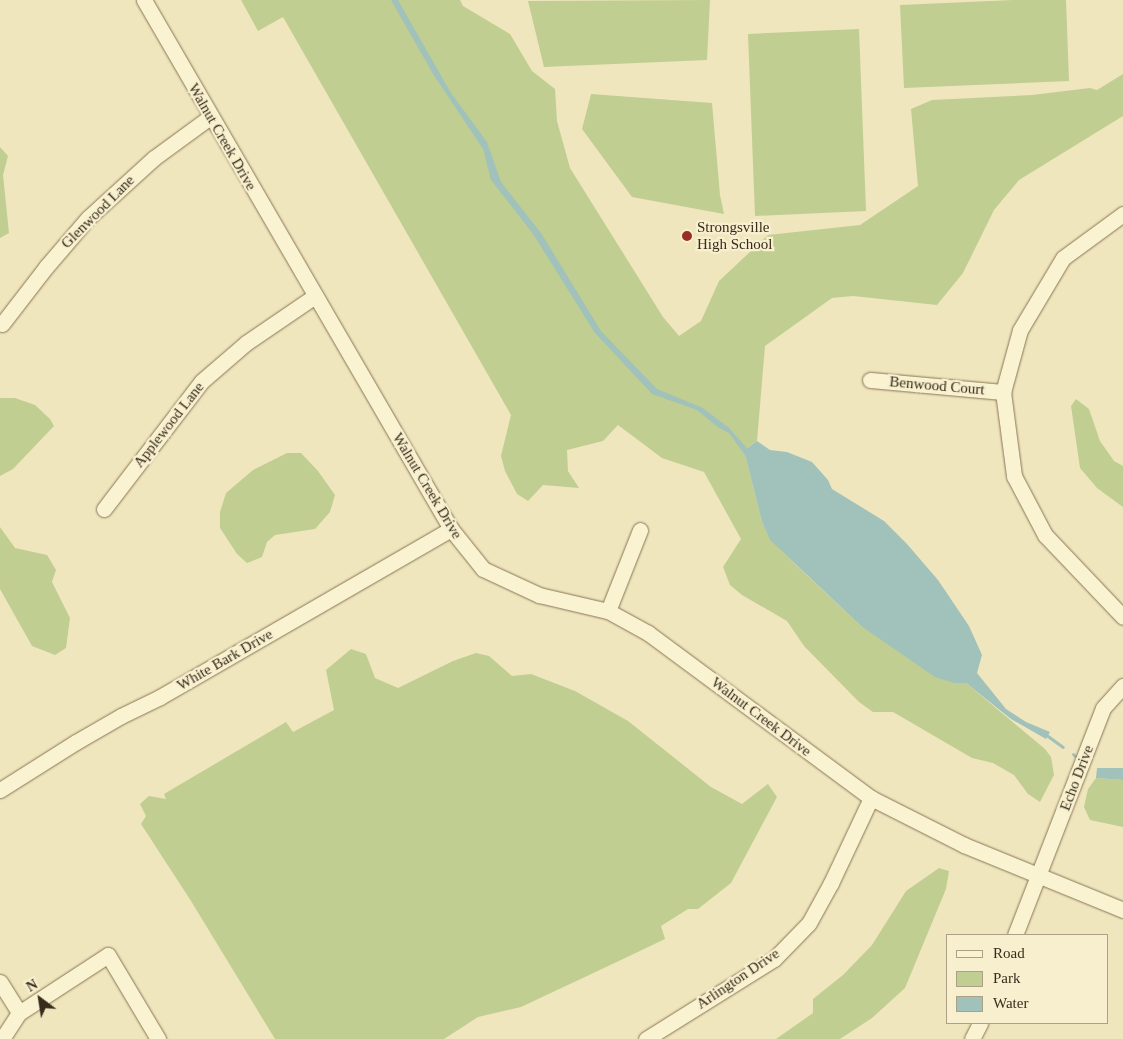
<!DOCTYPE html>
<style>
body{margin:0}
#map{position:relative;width:1123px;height:1039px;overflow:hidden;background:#f0e6be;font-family:Georgia,serif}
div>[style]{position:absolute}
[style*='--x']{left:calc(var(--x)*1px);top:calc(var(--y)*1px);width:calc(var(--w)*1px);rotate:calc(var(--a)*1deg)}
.green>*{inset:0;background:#c0ce91}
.water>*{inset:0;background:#a1c1bb}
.stream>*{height:3px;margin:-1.5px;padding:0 1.5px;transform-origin:1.5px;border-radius:1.5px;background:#a1c1bb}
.roads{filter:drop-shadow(0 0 1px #887656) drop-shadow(0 0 1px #887656)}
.minor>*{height:15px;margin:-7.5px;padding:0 7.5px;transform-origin:7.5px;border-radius:7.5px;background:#faf3d1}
.dots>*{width:14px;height:14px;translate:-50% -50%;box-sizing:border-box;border:2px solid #f7efce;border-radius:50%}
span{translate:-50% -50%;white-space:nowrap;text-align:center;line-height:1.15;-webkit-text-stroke:4.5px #f7efce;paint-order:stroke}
.street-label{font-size:15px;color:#372c1b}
.poi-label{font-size:15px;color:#372c1b}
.left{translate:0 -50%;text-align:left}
.legend{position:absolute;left:946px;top:934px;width:162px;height:90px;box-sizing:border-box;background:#f7efce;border:1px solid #aaa186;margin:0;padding:6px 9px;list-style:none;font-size:15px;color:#372c1b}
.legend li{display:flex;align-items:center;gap:10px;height:25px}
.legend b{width:25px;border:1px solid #aaa186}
.north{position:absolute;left:15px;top:974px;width:50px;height:50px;-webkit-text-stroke:4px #f7efce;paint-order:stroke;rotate:329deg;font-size:14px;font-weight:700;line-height:20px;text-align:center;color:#372c1b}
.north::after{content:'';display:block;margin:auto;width:18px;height:22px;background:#372c1b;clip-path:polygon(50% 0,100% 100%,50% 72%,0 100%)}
</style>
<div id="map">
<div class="green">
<i style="clip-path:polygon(241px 0,460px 0,463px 6px,510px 34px,532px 71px,555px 89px,557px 121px,570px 168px,663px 317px,679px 336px,701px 321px,719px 281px,768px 235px,860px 225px,918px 186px,911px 109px,932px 100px,1032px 95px,1090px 88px,1097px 90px,1123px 74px,1123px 116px,1019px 180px,994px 210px,963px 273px,937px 305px,853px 296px,832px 298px,765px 346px,757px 441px,742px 451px,746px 458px,762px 522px,770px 539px,796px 565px,861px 626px,954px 683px,966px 683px,1045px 749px,1051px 757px,1054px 775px,1040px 802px,1028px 794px,1014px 775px,993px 763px,972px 758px,893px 712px,873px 712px,859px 702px,804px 646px,787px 621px,742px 595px,730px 585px,723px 567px,741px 539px,704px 472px,662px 458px,618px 425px,603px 441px,567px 450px,568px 471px,579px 488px,543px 485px,528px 501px,517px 494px,505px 471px,501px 456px,511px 415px,283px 17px,258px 31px)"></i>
<i style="clip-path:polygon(710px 0,707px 60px,544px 67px,528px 1px)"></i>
<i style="clip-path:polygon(1013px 0,1066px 0,1069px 81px,904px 88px,900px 5px)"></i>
<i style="clip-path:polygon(859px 29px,866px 211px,755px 216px,748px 34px)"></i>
<i style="clip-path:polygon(591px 94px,712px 103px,720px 195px,724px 214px,632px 197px,582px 129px)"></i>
<i style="clip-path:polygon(0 147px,8px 156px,3px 175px,9px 233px,0 238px)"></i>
<i style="clip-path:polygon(0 398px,15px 398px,35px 405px,50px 419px,54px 426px,13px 469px,0 476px)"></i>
<i style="clip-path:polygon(1076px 399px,1089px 409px,1100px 441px,1114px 461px,1123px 466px,1123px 507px,1097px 488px,1080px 468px,1071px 406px)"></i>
<i style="clip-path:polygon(287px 453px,301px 453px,318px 471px,335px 495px,330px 512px,315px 529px,275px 535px,267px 542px,262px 557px,247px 563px,237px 554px,220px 528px,220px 512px,226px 493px,253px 470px)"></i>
<i style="clip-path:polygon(0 527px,15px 548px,47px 555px,56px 570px,52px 582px,70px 618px,66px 648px,55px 655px,32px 646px,0 589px)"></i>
<i style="clip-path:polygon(351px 649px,366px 654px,375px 678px,398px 688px,453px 661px,476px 653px,489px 656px,512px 676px,531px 674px,575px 691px,628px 721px,711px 787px,742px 804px,768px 784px,777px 797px,731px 883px,698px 909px,688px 909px,661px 926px,665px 939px,621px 960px,521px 1007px,478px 1017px,444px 1039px,275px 1039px,191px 901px,141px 824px,146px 816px,140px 804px,149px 796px,166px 799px,164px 794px,286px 722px,293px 732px,334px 710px,326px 670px)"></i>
<i style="clip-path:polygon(1096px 778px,1123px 780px,1123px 827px,1090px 820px,1084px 807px,1088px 789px)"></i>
<i style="clip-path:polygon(939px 868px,949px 871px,946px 889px,905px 988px,872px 1018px,840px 1039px,776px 1039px,813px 1013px,813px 999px,843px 975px,872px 945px,906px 891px)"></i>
</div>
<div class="water">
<i style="clip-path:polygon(391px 0,398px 0,451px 93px,487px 142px,501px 182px,541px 233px,601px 331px,657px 389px,703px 408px,729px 428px,747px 448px,757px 441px,770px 450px,787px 452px,812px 462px,828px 480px,832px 489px,884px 521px,907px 544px,938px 580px,969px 626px,982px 655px,977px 673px,1006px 709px,1026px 722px,1050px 732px,1046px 739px,1011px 719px,966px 683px,954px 683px,935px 677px,861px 626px,770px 540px,762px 522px,746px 458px,742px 451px,729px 433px,719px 428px,697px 410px,652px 394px,595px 333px,533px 234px,491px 180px,483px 149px,433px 74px)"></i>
<i style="clip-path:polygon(1097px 768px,1123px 768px,1123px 780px,1096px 778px)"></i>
</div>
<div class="stream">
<i style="--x:1045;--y:734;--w:22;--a:36"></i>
<i style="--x:1073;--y:754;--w:3;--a:45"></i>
</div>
<div class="roads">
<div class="minor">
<i style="--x:144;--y:0;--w:612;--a:59.87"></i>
<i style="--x:451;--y:529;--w:51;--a:51.3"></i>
<i style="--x:483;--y:569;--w:62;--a:24.9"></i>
<i style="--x:539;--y:595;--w:71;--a:13.1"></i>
<i style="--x:608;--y:611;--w:46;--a:28.8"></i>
<i style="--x:648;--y:633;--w:277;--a:36.5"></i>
<i style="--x:871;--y:798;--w:104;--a:26.8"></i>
<i style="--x:964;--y:845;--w:172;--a:22.2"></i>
<i style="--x:1123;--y:214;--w:74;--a:143.7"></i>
<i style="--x:1063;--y:258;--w:84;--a:120.8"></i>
<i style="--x:1020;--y:330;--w:64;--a:105.3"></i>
<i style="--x:1003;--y:392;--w:85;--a:82.5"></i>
<i style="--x:1014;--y:476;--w:67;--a:62.3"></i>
<i style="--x:1045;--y:535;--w:113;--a:46.4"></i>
<i style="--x:2;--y:324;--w:72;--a:-52.3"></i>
<i style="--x:46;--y:267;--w:65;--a:-49.4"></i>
<i style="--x:88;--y:218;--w:89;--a:-42.3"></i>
<i style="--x:154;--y:158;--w:69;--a:-36.2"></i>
<i style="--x:870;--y:380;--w:134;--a:5.2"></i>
<i style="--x:104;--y:509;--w:161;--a:-52.6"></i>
<i style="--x:202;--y:381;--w:58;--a:-40.8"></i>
<i style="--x:246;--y:343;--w:83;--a:-34.3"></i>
<i style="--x:608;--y:611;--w:87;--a:-68.4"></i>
<i style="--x:0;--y:790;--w:90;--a:-32.3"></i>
<i style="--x:76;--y:742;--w:52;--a:-30"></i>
<i style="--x:121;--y:716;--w:43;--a:-26"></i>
<i style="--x:160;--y:697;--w:336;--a:-30"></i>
<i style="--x:1015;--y:935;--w:243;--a:-68.8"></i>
<i style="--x:1103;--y:708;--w:30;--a:-48"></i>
<i style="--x:0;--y:982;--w:36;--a:58"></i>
<i style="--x:2;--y:1039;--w:31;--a:-57"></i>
<i style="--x:19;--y:1013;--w:106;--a:-33.1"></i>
<i style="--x:108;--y:955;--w:98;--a:59.2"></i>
<i style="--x:646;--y:1039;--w:151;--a:-32"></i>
<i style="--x:774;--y:959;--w:50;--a:-45.8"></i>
<i style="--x:809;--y:923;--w:46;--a:-61.2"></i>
<i style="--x:831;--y:883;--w:94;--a:-64.8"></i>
<i style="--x:972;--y:1039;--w:18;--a:-63"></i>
</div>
</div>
<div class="dots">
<i style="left:687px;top:236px;background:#9a3023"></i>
</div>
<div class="street-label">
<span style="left:222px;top:137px;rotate:60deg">Walnut Creek Drive</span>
<span style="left:98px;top:212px;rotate:-45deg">Glenwood Lane</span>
<span style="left:937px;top:386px;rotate:5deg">Benwood Court</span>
<span style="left:169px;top:425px;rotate:-52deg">Applewood Lane</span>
<span style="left:427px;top:486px;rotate:59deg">Walnut Creek Drive</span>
<span style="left:225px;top:660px;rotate:-30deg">White Bark Drive</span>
<span style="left:761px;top:717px;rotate:37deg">Walnut Creek Drive</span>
<span style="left:1077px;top:778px;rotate:-69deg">Echo Drive</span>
<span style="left:738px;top:979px;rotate:-34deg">Arlington Drive</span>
</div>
<div class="poi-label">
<span class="left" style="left:697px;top:236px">Strongsville<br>High School</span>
</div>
<ul class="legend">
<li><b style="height:6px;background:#faf3d1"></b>Road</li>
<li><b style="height:14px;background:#c0ce91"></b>Park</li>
<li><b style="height:14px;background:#a1c1bb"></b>Water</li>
</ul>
<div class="north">N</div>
</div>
